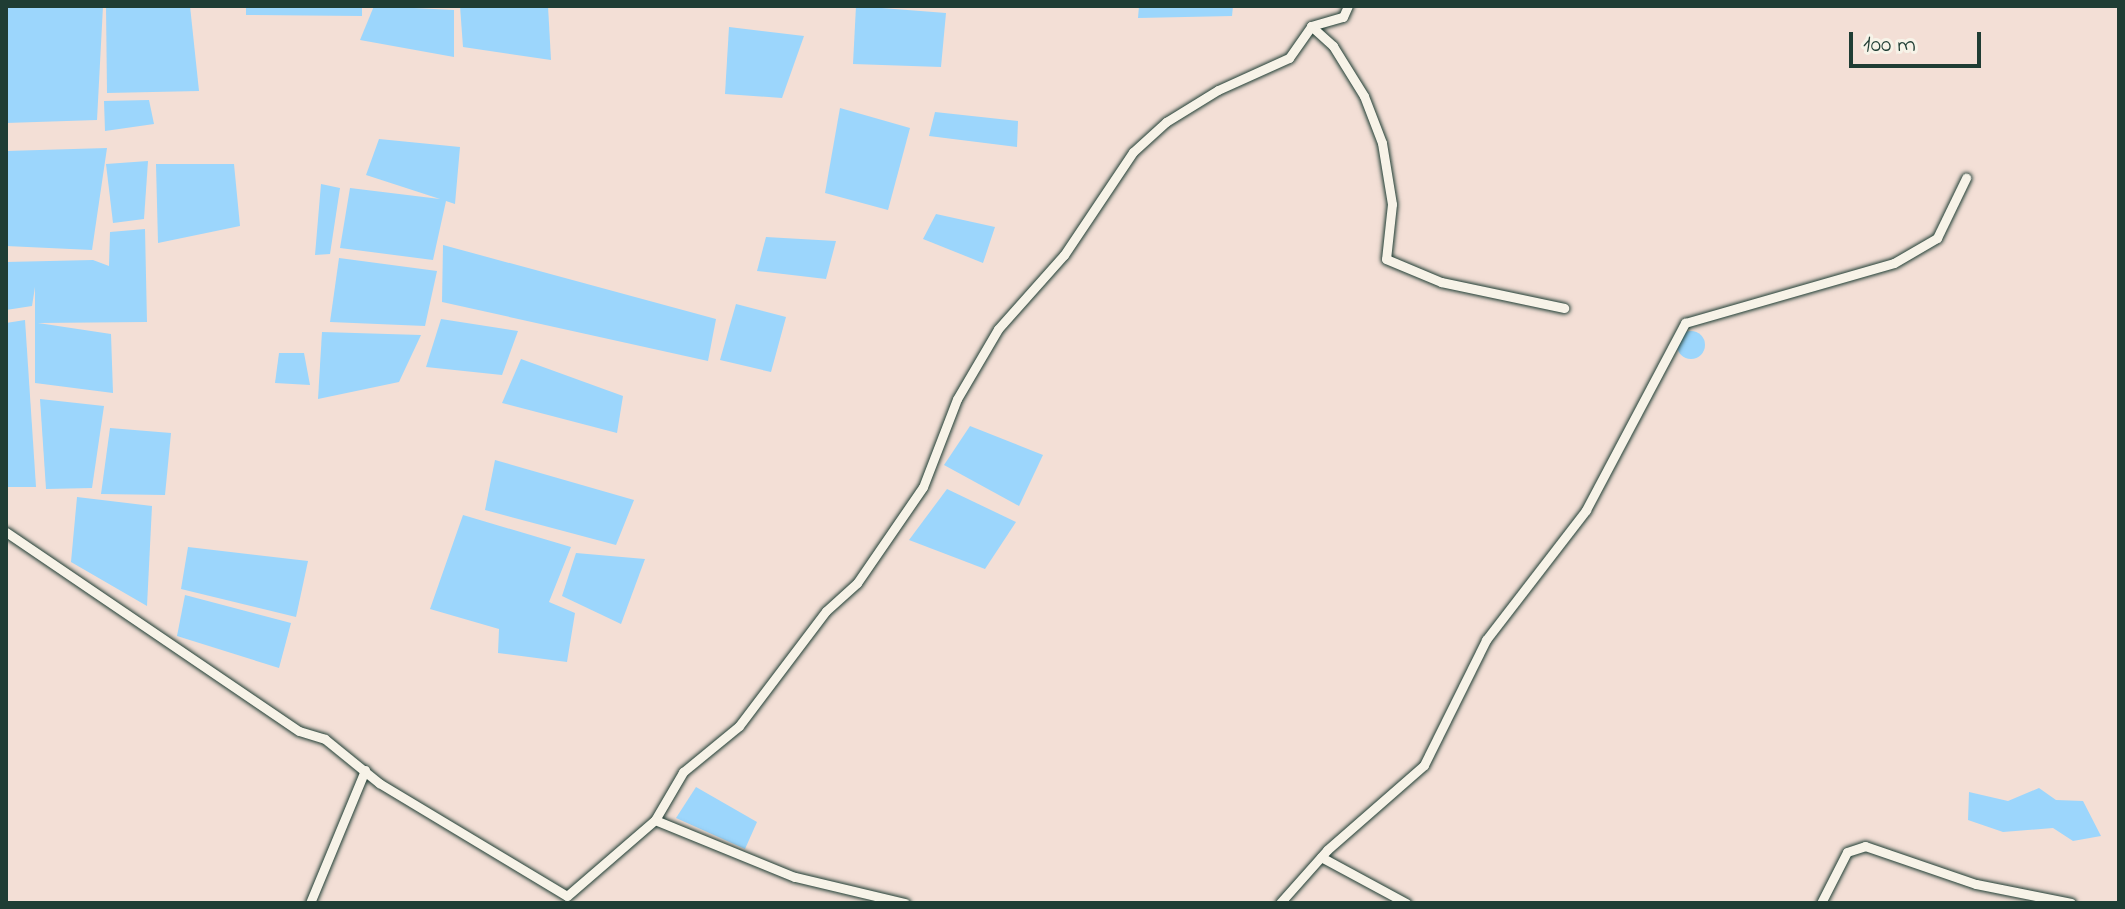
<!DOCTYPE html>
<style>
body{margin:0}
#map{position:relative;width:2125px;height:909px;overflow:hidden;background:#f3dfd6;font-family:"Indie Flower",sans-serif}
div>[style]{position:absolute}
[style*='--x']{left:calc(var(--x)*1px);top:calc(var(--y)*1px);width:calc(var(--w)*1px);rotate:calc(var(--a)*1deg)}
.water>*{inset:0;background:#9cd6fc}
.round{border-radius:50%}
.roads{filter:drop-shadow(0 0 2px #1f3d34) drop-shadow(0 0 2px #1f3d34)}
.street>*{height:9px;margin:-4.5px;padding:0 4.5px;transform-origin:4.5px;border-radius:4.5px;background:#f7f3e8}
span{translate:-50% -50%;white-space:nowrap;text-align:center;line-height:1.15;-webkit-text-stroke:6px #f7f3e8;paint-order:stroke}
.frame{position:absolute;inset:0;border:8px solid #1f3d34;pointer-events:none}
.scale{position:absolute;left:1849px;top:32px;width:132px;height:36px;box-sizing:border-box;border:4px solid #1f3d34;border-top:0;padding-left:10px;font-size:24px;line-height:28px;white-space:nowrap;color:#1f3d34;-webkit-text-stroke:6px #f7f3e8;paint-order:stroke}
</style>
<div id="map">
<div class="water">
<i style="clip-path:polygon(6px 6px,103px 6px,97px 120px,6px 123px)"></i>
<i style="clip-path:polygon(106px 6px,190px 6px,199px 91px,107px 93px)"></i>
<i style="clip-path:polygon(246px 6px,362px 6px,362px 16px,246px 15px)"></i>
<i style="clip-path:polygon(374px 6px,454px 10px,454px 57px,360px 40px)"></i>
<i style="clip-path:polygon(460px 6px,548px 6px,551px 60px,463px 47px)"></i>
<i style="clip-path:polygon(856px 6px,946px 13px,941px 67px,853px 64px)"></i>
<i style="clip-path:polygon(1139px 6px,1233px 6px,1232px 16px,1138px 18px)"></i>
<i style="clip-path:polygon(729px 27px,804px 36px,782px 98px,725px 94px)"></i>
<i style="clip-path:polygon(149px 100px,154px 124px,105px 131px,104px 101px)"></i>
<i style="clip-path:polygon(840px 108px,910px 128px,888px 210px,825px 193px)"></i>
<i style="clip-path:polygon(935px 112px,1018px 121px,1017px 147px,929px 136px)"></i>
<i style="clip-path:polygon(379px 139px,460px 147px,455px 204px,446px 201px,433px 260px,340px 248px,350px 188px,440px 199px,366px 175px)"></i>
<i style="clip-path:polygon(107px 148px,92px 250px,6px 246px,6px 151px)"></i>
<i style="clip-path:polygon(148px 161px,144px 219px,113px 223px,106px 164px)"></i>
<i style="clip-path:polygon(156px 164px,234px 164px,240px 226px,158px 243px)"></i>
<i style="clip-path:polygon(321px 184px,340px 188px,330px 254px,315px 255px)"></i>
<i style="clip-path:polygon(936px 214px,995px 227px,983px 263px,923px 239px)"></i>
<i style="clip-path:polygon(145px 229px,147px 322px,38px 323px,111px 334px,113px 393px,35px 383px,35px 287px,32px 306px,6px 310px,6px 262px,93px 260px,109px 266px,110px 232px)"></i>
<i style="clip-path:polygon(766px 237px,836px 241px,826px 279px,757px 271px)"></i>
<i style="clip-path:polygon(443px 245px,716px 319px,708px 361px,442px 302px)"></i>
<i style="clip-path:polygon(339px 258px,437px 271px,425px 326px,330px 322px)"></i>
<i style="clip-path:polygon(736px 304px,786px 317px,771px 372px,720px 360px)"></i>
<i style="clip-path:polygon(441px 319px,518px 331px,502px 375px,426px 367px)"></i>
<i style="clip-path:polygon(25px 320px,36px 487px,6px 487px,6px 323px)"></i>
<i class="round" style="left:1677px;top:331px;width:28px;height:28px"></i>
<i style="clip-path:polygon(322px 332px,421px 335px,399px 382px,318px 399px)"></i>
<i style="clip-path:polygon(279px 353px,304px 353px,310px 385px,275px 383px)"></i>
<i style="clip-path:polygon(521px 359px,623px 396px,617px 433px,502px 403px)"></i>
<i style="clip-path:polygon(40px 399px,104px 406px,92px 488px,46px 489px)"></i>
<i style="clip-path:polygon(970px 426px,1043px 455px,1019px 506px,944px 465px)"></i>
<i style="clip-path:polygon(110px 428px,171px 433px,165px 495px,101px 494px)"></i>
<i style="clip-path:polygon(495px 460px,634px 500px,616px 545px,485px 510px)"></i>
<i style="clip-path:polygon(947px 489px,1016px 522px,985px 569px,909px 540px)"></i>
<i style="clip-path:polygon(77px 497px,152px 506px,147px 606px,71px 562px)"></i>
<i style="clip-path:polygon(463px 515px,571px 547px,549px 602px,575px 613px,567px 662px,498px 653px,499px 629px,430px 609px)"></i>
<i style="clip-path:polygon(188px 547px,308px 561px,296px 617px,181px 589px)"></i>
<i style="clip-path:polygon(576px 553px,645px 559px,621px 624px,562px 596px)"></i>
<i style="clip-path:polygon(185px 595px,291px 623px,279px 668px,177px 636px)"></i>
<i style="clip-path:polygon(696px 787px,757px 822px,745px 849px,676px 818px)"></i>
<i style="clip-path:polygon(2039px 788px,2056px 800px,2083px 801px,2101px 836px,2073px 841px,2053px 828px,2003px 832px,1968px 820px,1969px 792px,2008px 801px)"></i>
</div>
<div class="roads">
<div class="street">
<i style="--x:1311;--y:26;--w:30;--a:42"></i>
<i style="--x:1333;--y:46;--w:59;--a:58.2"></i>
<i style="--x:1364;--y:96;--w:50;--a:69"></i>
<i style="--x:1382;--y:143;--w:62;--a:80.7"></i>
<i style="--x:1392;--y:204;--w:55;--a:96.2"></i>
<i style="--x:1386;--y:259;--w:60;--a:22.7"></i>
<i style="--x:1441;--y:282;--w:126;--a:11.9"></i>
<i style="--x:6;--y:532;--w:354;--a:34.2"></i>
<i style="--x:299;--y:731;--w:27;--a:17"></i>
<i style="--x:325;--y:739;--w:70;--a:39.2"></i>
<i style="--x:379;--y:783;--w:219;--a:31"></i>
<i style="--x:567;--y:896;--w:116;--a:-40.8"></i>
<i style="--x:655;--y:820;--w:56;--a:-59.7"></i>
<i style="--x:683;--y:772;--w:72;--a:-39.4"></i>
<i style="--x:739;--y:726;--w:144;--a:-52.9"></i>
<i style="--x:826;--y:611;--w:42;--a:-42.1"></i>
<i style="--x:857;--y:583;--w:116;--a:-55.5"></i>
<i style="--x:923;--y:487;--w:94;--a:-68.9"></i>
<i style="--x:957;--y:399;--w:81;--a:-59.6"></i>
<i style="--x:998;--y:329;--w:99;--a:-48.3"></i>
<i style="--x:1064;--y:255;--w:124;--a:-56.2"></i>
<i style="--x:1133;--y:152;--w:45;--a:-42.3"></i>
<i style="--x:1166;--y:122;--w:61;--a:-31.6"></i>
<i style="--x:1218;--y:90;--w:78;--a:-24.3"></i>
<i style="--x:1289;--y:58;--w:39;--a:-55"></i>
<i style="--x:1311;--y:26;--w:33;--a:-16"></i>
<i style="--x:1343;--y:17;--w:12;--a:-66"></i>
<i style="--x:655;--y:820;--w:151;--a:22.2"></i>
<i style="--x:795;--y:877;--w:113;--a:13.3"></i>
<i style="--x:1321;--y:857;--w:97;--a:28.4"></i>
<i style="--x:310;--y:903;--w:144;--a:-67.5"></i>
<i style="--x:1280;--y:903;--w:71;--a:-48.4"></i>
<i style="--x:1327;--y:850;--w:129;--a:-41.2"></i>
<i style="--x:1424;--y:765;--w:140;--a:-63.6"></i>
<i style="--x:1486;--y:640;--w:164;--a:-52.4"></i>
<i style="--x:1586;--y:510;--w:212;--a:-62.1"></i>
<i style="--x:1685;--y:323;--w:217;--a:-16"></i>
<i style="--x:1894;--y:263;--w:50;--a:-30.2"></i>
<i style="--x:1937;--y:238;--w:67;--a:-64.2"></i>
<i style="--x:1821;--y:903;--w:57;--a:-63"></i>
<i style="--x:1847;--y:852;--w:19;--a:-18"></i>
<i style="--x:1865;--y:846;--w:117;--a:18.9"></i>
<i style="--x:1976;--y:884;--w:97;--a:11.3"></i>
</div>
</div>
<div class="frame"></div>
<div class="scale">100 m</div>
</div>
